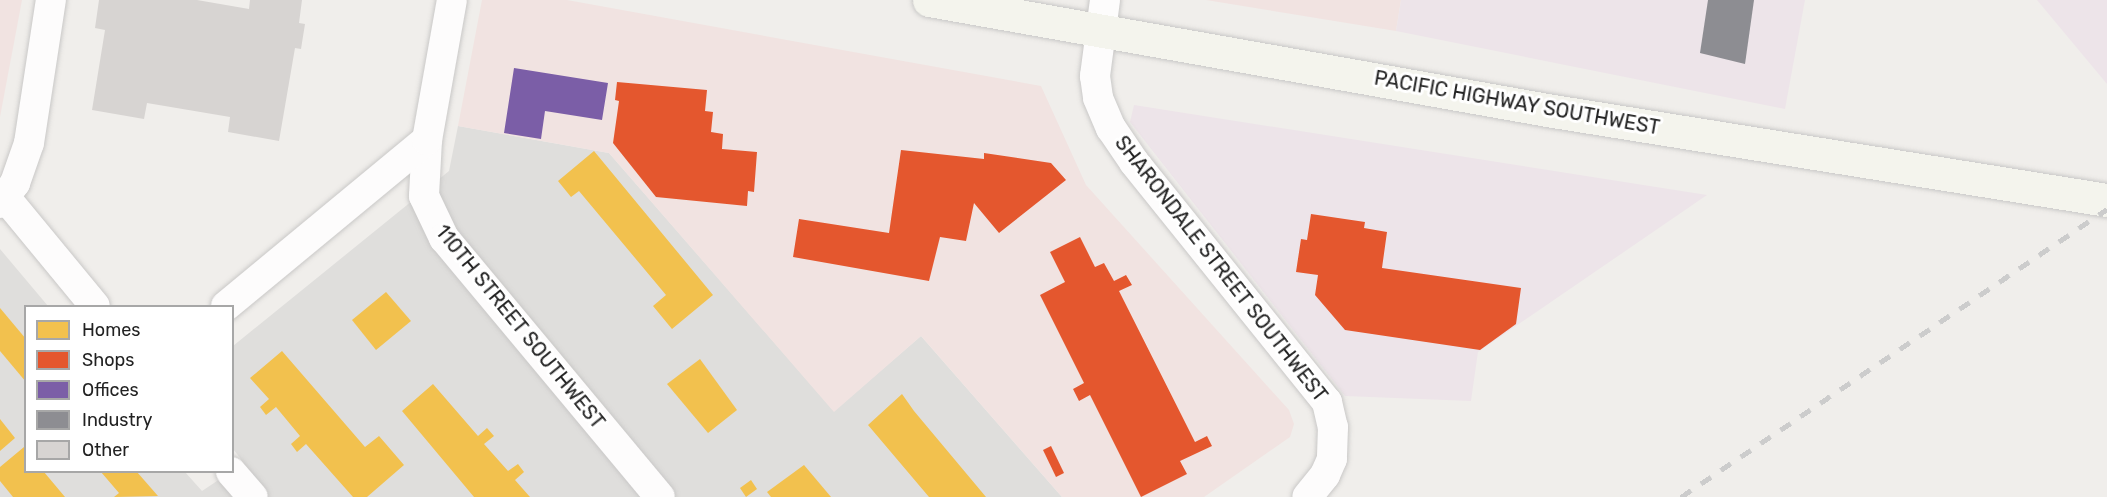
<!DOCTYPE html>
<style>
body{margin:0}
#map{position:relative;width:2107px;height:497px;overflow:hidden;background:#f0eeeb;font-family:Rubik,sans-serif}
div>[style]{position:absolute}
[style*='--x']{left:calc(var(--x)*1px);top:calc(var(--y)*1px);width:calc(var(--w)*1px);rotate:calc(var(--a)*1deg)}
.residential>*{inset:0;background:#dfdedc}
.commercial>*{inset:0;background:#f1e3e1}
.industrial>*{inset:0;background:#ede4e9}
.homes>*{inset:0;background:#f2c14e}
.shops>*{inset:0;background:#e4572e}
.offices>*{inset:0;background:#7b5ea7}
.industry>*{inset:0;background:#8d8d92}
.building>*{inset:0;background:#d7d4d2}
.roads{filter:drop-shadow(0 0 2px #c9c8c7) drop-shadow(0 0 2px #c9c8c7)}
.street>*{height:30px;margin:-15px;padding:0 15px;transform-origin:15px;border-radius:15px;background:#fdfcfc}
.secondary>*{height:33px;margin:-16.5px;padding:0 16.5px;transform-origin:16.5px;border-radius:16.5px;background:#f4f4ed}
.rail>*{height:4.5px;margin-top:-2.25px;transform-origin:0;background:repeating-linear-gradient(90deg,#ccc 0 12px,transparent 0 24px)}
span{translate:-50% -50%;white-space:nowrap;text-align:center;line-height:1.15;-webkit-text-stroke:6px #fff;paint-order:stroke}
.street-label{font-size:20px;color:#222}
.legend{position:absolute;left:24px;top:305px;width:210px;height:168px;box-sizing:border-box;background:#fff;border:2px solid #a7a7a7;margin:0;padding:8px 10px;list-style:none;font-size:18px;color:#222}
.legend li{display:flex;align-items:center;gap:12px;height:30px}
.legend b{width:30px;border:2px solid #a7a7a7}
</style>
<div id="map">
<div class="residential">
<i style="clip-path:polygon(458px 126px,609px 153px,834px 411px,921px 336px,1062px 497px,0 497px,0 249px,48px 306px,26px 306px,26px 472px,185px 472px,202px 491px,244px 463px,233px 449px,233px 346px,449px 171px)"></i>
</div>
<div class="commercial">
<i style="clip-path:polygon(0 0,22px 0,0 117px)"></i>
<i style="clip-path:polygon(482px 0,567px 0,1041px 86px,1086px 185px,1289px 410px,1294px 424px,1290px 437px,1204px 497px,1062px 497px,921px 336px,834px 412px,609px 153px,458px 126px)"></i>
<i style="clip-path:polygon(1206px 0,1401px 0,1396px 31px)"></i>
</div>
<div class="industrial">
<i style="clip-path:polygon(1401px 0,1805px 0,1785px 109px,1396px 31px)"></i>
<i style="clip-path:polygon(2037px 0,2107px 0,2107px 84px)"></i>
<i style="clip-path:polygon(1134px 105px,1707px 195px,1478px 352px,1471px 401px,1345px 396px,1130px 122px)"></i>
</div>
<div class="homes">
<i style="clip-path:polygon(594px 151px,713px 295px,672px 329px,653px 306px,666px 295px,579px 191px,571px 197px,558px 181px)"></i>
<i style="clip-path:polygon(386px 292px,411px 321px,376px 350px,352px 320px)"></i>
<i style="clip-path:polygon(0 308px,26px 339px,26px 382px,0 351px)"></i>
<i style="clip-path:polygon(282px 351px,365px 447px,379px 436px,404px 465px,367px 497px,353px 497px,306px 444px,297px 452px,291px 444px,300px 436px,276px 407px,266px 415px,260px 407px,269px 399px,250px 378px)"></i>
<i style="clip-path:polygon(700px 359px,737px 410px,708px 433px,667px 384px)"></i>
<i style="clip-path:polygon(433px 384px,478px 436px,487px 428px,494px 436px,484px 444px,508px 471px,518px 464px,524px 472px,515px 480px,530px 497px,474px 497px,402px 411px)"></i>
<i style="clip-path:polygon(902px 394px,914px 411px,986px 497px,929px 497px,868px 425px)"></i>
<i style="clip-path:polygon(0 419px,15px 438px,0 451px)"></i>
<i style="clip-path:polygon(24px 447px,26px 472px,44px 472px,65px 497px,13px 497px,0 481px,0 467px)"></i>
<i style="clip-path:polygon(804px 465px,831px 497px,771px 497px,767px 492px)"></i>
<i style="clip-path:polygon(101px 472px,137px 472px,158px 496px,114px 497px,119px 493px)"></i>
<i style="clip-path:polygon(751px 480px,757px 489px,746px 497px,740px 488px)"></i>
</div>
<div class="shops">
<i style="clip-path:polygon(617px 82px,707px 90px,705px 111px,713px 112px,711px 132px,723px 134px,722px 149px,757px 152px,754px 192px,748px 191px,747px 206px,656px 197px,613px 143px,619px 101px,615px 100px)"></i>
<i style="clip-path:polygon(901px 150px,984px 159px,984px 153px,1051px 163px,1066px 180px,999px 233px,974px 203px,966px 241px,940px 237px,929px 281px,793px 257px,799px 219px,889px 233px)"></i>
<i style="clip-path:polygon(1311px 214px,1365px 222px,1364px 228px,1387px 232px,1382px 268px,1521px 288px,1516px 324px,1480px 350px,1345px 330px,1315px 295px,1318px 275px,1296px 272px,1301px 239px,1307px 240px)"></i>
<i style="clip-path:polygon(1080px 237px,1095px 267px,1104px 263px,1114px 281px,1126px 275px,1132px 285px,1119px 291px,1195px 442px,1207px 436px,1212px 446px,1180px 461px,1187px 474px,1141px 497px,1090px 395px,1079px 401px,1073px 389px,1084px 383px,1040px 295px,1065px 282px,1050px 252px)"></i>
<i style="clip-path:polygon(1051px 446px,1064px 473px,1056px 477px,1043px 450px)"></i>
</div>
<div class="offices">
<i style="clip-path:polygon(514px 68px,608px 83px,602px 120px,545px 111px,541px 139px,504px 133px)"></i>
</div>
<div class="industry">
<i style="clip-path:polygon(1708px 0,1754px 0,1745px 64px,1700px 53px)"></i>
</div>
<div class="building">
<i style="clip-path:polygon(99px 0,197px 0,249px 9px,250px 0,302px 0,299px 23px,305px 24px,301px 49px,295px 48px,279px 141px,228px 132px,230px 117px,147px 103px,144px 119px,92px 110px,105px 30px,95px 28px)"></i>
</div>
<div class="roads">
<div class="street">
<i style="--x:1105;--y:0;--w:77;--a:97.5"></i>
<i style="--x:1095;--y:76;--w:22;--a:82"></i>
<i style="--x:1098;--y:98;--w:33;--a:67"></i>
<i style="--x:1111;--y:128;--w:41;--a:55.9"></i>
<i style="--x:1134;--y:162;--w:308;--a:51.2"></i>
<i style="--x:1327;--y:402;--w:26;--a:77"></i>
<i style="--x:1333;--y:427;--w:32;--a:92"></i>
<i style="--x:1332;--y:459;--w:17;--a:114"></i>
<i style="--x:1325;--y:475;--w:28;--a:129"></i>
<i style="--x:427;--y:140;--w:56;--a:93.1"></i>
<i style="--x:424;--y:196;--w:47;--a:64.5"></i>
<i style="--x:444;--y:238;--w:337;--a:50.2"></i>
<i style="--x:5;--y:197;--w:141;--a:50.5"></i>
<i style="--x:0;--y:203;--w:25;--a:-53"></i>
<i style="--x:15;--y:183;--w:42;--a:-70.7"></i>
<i style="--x:29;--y:143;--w:145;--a:-81.3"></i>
<i style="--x:226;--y:306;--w:261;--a:-39.6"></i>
<i style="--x:427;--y:140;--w:142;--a:-79.9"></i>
<i style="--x:231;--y:472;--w:33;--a:49"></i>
</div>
<div class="secondary">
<i style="--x:929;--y:0;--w:634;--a:10.09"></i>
<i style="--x:1553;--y:111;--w:561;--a:9.13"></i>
</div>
</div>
<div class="rail">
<i style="--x:1681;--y:497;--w:514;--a:-34.06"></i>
</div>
<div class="street-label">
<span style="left:1517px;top:103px;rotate:10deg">PACIFIC HIGHWAY SOUTHWEST</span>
<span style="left:1221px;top:269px;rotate:52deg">SHARONDALE STREET SOUTHWEST</span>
<span style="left:520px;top:327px;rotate:51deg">110TH STREET SOUTHWEST</span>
</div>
<ul class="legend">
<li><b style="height:16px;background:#f2c14e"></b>Homes</li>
<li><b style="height:16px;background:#e4572e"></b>Shops</li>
<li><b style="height:16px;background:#7b5ea7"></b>Offices</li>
<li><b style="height:16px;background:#8d8d92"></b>Industry</li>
<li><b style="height:16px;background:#d7d4d2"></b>Other</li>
</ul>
</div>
